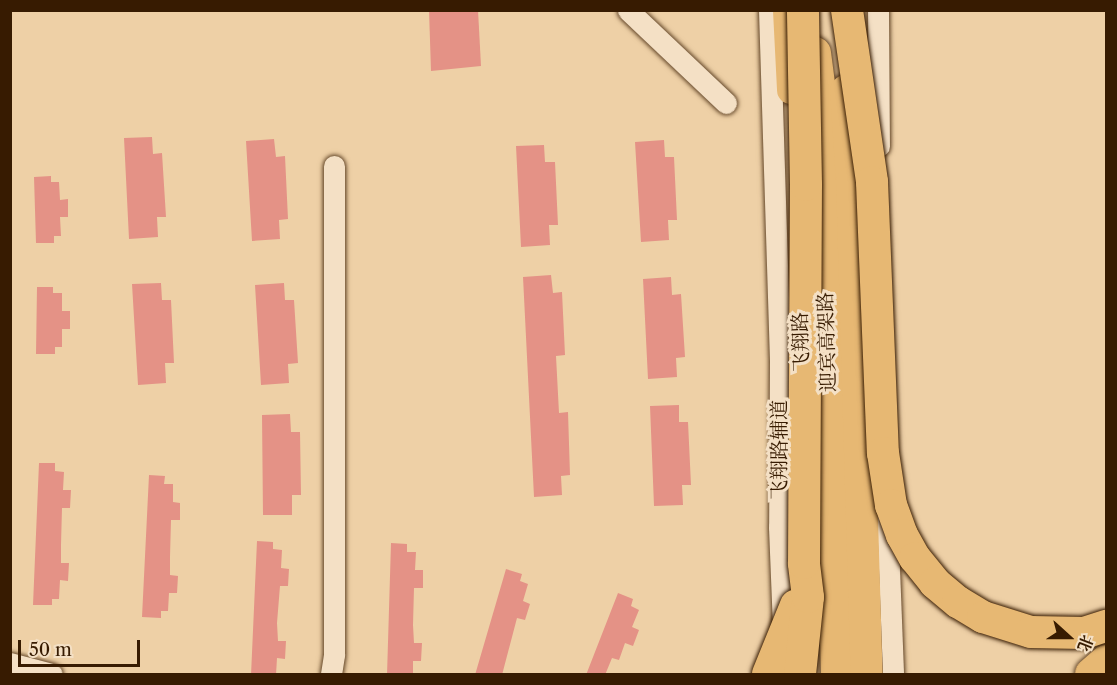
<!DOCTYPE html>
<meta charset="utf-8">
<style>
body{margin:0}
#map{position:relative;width:1117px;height:685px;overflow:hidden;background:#eed0a6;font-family:"Libre Caslon Text","Noto Serif SC",serif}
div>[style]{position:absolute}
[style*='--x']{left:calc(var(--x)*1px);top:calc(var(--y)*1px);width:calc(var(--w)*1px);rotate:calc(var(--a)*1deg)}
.building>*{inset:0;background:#e49286}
.roads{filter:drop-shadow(0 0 2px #65482a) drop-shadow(0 0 2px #65482a)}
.minor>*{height:21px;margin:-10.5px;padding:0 10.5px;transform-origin:10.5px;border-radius:10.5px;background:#f4e0c5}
.major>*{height:27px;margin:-13.5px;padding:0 13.5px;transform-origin:13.5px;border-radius:13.5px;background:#e7b873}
.highway>*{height:32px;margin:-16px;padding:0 16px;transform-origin:16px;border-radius:16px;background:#e7b873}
.bridges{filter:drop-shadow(0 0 2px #371b01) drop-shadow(0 0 2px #371b01)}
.highway-bridge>*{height:32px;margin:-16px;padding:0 16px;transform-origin:16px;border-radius:16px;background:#e7b873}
span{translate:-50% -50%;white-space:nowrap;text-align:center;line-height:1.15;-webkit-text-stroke:6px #f4e0c5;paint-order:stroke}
.street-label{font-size:20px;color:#371b01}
.frame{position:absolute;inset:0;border:12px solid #371b01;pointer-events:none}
.north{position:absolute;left:1039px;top:607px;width:60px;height:60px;-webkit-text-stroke:4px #f4e0c5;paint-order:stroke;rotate:111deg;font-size:16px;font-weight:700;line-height:24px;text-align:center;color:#371b01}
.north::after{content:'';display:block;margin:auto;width:21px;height:27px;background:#371b01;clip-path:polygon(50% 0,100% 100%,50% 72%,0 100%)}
.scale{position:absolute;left:18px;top:640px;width:122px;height:27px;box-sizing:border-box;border:3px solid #371b01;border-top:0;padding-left:8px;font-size:18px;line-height:21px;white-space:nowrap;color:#371b01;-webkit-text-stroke:4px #f4e0c5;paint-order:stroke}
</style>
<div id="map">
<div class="building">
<i style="clip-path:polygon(429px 10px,478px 10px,481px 66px,431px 71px)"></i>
<i style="clip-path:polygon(152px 137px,153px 154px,162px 153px,166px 217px,157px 217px,158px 237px,129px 239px,124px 138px)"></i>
<i style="clip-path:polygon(274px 139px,276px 157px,285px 156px,288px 219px,279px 220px,280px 239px,252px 241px,246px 141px)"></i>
<i style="clip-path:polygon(664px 140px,665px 157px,674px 157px,677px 220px,668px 220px,669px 240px,641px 242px,635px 142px)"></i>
<i style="clip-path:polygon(544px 145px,545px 162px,555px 162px,558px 225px,549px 225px,550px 245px,521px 247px,516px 146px)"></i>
<i style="clip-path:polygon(51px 176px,51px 182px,59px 182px,60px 200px,68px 199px,68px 217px,60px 217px,61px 236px,54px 236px,54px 243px,36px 243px,34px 177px)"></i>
<i style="clip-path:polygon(551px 275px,553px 293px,562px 292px,565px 355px,556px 356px,559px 413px,568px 412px,570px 475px,561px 476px,562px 495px,534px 497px,523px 277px)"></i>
<i style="clip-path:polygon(671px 277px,672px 295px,681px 294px,685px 357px,676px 358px,677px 377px,648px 379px,643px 279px)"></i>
<i style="clip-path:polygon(161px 283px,162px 300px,171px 300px,174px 363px,165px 363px,166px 383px,138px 385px,132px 284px)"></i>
<i style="clip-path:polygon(284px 283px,285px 300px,294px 300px,298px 363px,288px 364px,289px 383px,261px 385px,255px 285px)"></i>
<i style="clip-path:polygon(37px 287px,53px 287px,53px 293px,62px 293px,62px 311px,70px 311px,70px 329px,62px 329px,62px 347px,55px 347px,55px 354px,36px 354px)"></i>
<i style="clip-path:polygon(679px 405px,679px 422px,688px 422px,691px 485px,682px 485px,683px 505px,654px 506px,650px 406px)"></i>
<i style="clip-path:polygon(290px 414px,291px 432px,300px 432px,301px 495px,292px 495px,292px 515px,263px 515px,262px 415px)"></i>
<i style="clip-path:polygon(39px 463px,55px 463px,55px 471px,64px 472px,63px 490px,71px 490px,70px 508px,62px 508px,61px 545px,61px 563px,69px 563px,68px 581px,60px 580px,59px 599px,52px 599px,52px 605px,33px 605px)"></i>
<i style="clip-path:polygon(149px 475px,165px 476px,164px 484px,173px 484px,173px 502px,180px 503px,180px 520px,171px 520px,170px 557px,170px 575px,178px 576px,177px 593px,169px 593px,168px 611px,161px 611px,161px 618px,142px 617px)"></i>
<i style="clip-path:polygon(257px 541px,273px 542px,273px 549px,282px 550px,281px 568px,289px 569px,288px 586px,280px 586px,277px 623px,278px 641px,286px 641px,285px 659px,277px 658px,276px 675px,251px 675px)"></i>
<i style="clip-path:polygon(391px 543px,407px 544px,407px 552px,416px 552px,415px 570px,423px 570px,423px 588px,414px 588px,413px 625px,414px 643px,422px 643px,421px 661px,413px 661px,413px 675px,387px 675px)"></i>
<i style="clip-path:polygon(506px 569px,522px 574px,520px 581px,528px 584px,523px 601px,530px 604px,525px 620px,517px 618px,502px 675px,475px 675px)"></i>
<i style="clip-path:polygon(618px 593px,633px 599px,631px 606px,639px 610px,632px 627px,639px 630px,633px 646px,625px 643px,619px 660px,612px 658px,605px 675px,586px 675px)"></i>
</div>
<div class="roads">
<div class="minor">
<i style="--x:628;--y:10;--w:135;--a:43.5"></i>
<i style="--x:769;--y:10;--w:351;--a:88.2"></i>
<i style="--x:780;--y:361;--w:166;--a:90.3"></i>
<i style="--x:779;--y:527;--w:101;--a:87.7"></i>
<i style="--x:878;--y:10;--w:136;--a:89.6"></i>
<i style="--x:887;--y:516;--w:158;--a:87.8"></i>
<i style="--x:10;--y:663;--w:43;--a:14.7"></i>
<i style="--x:331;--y:674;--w:20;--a:-81"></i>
<i style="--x:334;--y:654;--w:488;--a:-90"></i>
</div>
<div class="major">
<i style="--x:786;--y:10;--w:80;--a:87.1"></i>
</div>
<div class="highway">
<i style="--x:815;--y:53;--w:46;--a:82.6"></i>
<i style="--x:821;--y:99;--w:575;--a:88.41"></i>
<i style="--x:846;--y:91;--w:91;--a:86.2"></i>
<i style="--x:852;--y:182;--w:492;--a:88.3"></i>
<i style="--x:1091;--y:674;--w:20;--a:-41"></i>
</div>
</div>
<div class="bridges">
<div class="highway-bridge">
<i style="--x:847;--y:10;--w:174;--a:81.7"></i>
<i style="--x:872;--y:182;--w:271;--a:87.7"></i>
<i style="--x:883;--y:453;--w:53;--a:81.3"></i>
<i style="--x:891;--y:505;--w:32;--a:70"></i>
<i style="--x:902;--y:535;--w:26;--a:61"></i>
<i style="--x:915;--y:558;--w:32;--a:51"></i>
<i style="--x:935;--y:583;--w:30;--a:40"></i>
<i style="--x:958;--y:602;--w:29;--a:31"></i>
<i style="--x:983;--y:617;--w:50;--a:17.4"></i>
<i style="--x:1031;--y:632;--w:53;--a:1.1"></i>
<i style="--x:1084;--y:633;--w:23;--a:-18"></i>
<i style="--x:768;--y:674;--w:74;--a:-67.9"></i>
<i style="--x:800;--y:674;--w:77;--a:-84.1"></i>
<i style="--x:808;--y:597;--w:34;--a:-97"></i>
<i style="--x:804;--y:563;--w:378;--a:-89.7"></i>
<i style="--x:806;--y:185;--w:175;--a:-91"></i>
</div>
</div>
<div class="street-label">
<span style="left:801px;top:342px;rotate:-92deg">飞翔路</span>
<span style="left:827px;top:342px;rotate:-92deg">迎宾高架路</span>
<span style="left:779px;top:450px;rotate:-90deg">飞翔路辅道</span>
</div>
<div class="frame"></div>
<div class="north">北</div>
<div class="scale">50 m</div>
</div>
